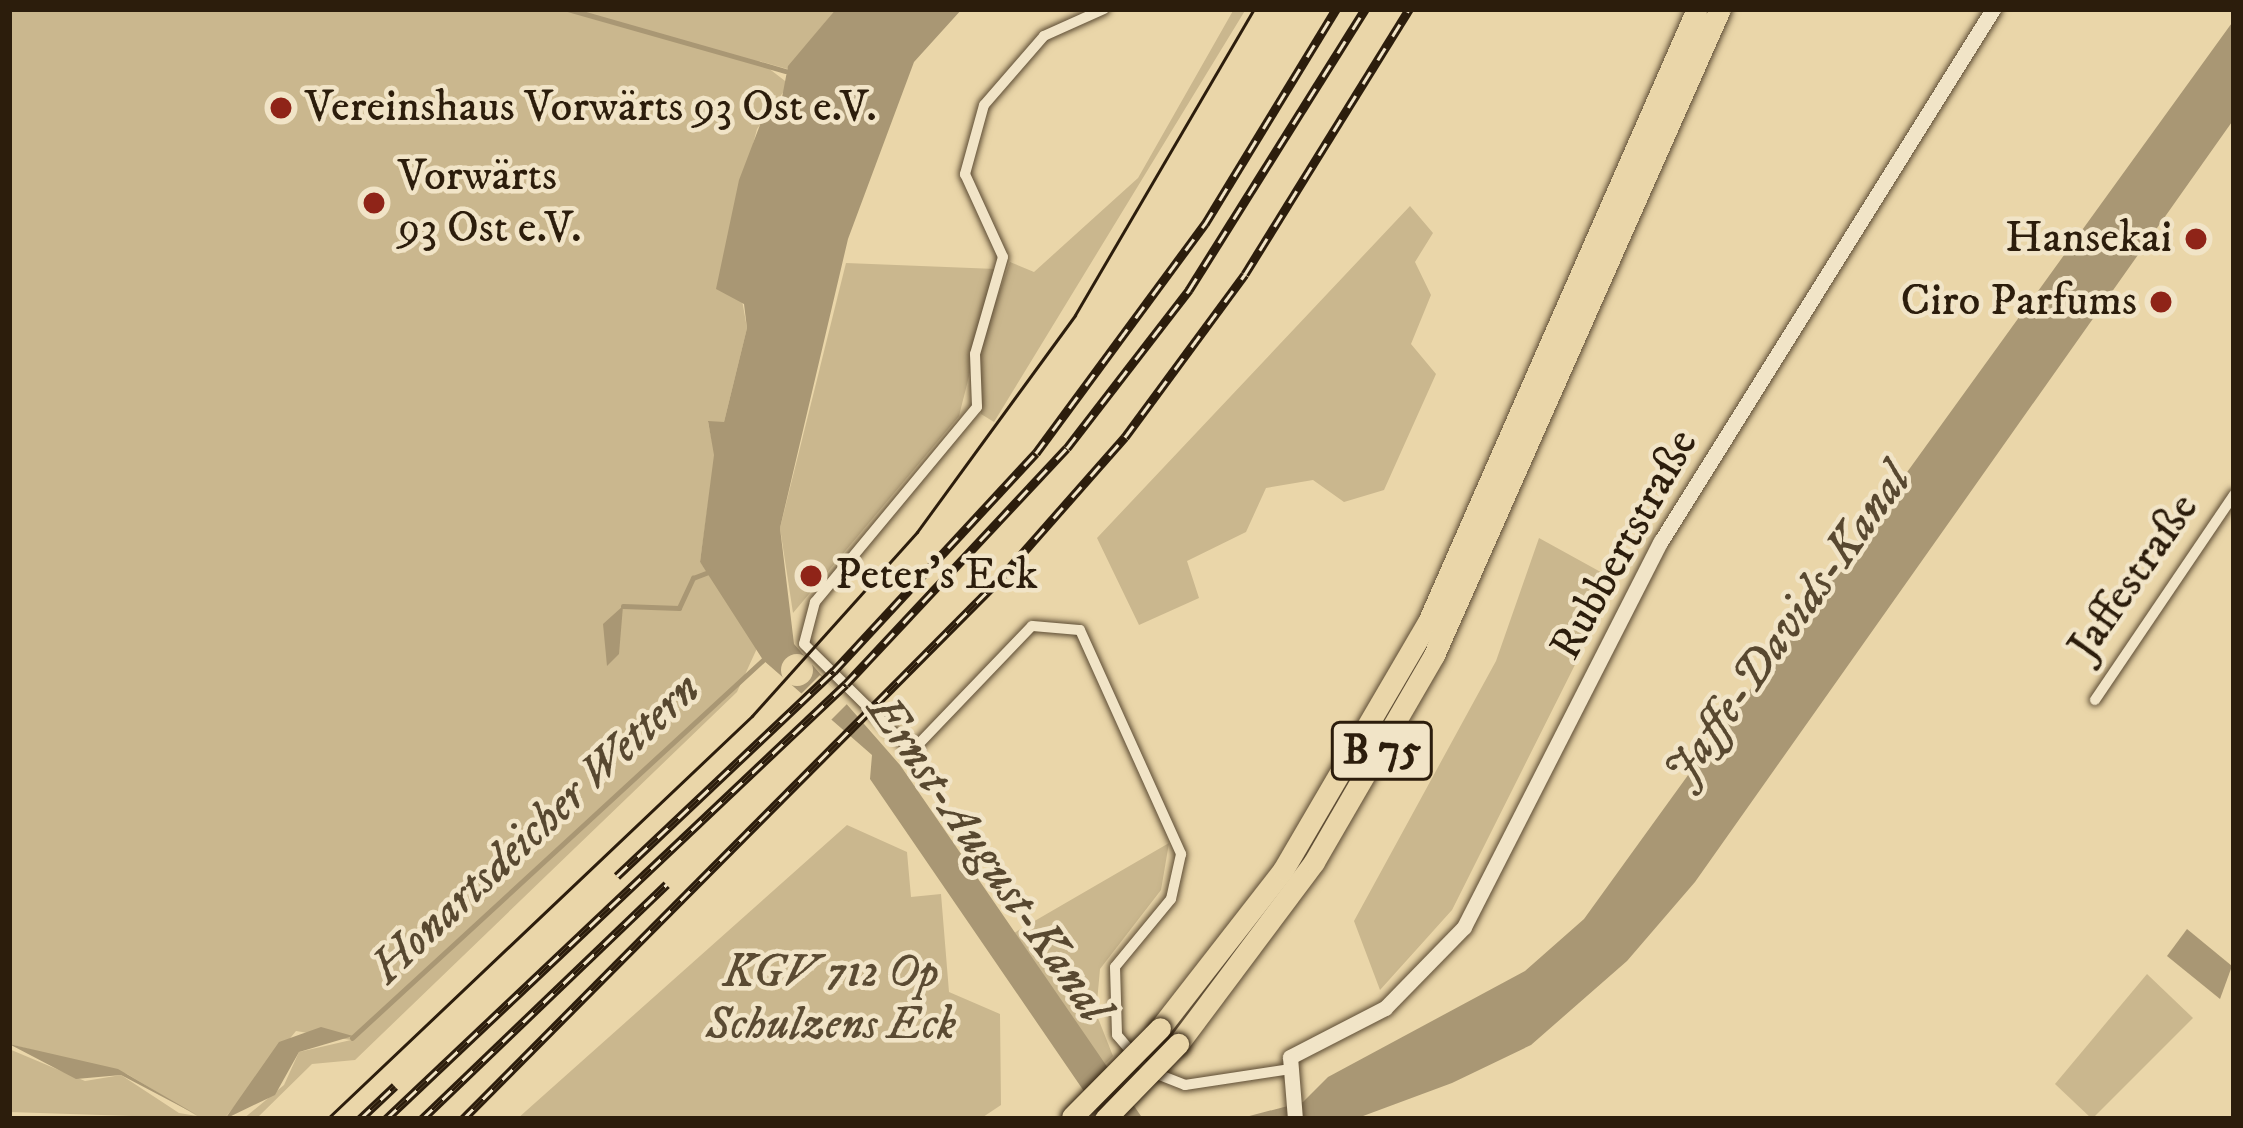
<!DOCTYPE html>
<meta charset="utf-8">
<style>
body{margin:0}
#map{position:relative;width:2243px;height:1128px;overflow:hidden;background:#ead6a9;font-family:"IM FELL DW Pica",serif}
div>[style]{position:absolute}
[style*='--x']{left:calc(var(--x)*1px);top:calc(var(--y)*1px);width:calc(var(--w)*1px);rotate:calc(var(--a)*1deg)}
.green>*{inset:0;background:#cab78e}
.water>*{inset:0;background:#a99774}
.pier>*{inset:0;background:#ead6a9}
.round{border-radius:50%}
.stream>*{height:4.5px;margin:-2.25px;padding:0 2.25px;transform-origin:2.25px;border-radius:2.25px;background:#a99774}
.roads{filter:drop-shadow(0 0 3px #5c4b33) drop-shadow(0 0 3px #5c4b33)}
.street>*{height:10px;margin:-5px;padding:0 5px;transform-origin:5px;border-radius:5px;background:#f1e4c7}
.secondary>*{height:15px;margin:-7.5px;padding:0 7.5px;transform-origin:7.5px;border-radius:7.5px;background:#f1e4c7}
.highway>*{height:21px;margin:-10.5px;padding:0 10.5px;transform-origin:10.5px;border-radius:10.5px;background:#ead6a9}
.tram>*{height:3px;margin:-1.5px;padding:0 1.5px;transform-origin:1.5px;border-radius:1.5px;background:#2c1d0c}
.rail>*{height:9px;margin-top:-4.5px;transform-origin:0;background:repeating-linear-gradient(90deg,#f1e4c7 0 14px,#2c1d0c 0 28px);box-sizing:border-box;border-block:3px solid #2c1d0c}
.bridges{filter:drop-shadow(0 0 3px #2c1d0c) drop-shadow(0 0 3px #2c1d0c)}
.highway-bridge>*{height:21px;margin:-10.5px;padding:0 10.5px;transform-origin:10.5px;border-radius:10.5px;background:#ead6a9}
.dots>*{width:33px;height:33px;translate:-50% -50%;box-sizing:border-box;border:6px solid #f1e4c7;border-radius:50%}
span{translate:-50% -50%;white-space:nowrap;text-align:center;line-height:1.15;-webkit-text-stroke:9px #f1e4c7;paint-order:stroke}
.shield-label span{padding:3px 9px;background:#f1e4c7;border:3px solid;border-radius:9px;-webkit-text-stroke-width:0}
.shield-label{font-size:42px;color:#2c1d0c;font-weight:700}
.poi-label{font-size:45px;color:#2c1d0c}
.left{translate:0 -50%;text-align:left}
.right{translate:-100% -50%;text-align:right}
.street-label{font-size:45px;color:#2c1d0c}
.park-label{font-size:45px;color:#5b4b33;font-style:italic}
.water-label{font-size:48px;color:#584830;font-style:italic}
.frame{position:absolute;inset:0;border:12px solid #2c1d0c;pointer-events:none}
</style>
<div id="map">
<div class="green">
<i style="clip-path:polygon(9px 9px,836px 9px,787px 69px,759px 61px,789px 84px,757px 129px,730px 233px,747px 328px,724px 422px,708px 422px,715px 455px,700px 562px,759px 644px,737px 692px,355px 1060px,312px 1064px,256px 1119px,243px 1119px,284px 1085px,299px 1052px,351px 1040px,296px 1031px,224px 1119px,9px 1112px,9px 1049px,85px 1081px,121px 1075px,179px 1113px,197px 1116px,127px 1074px,9px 1044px)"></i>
<i style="clip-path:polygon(1234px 9px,1246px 9px,994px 422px,981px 414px,979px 349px,1010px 262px,1034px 272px,1138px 178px)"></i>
<i style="clip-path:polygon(1410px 206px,1433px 233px,1415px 262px,1431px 295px,1411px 344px,1436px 374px,1384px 490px,1344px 502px,1313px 480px,1266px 488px,1246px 532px,1187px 561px,1199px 598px,1139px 625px,1097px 538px)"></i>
<i style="clip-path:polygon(846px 263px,996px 269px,959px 416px,793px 613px,780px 528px)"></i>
<i style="clip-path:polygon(1539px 538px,1617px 581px,1452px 910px,1380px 990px,1354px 921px,1496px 661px)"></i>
<i style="clip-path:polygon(847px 825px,907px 852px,911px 897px,941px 894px,949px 992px,1000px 1014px,1001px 1105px,980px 1119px,517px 1119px)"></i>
<i style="clip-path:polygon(1169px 843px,1161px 890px,1100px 969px,1096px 1013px,1113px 1056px,1103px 1066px,1014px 933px)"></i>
<i style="clip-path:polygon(2147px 974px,2193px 1018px,2092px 1119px,2055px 1084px)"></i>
</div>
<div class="water">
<i style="clip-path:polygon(836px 9px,962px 9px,914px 62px,848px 239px,780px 528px,794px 644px,900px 765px,1143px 1119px,1103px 1119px,870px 779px,872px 755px,763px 660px,700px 562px,714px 455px,708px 421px,724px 422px,747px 328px,744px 304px,716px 289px,739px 180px,765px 112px,780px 108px,788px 66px)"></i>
<i style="clip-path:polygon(2234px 20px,2234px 119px,1695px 882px,1627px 961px,1531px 1045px,1452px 1083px,1355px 1119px,1238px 1119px,1303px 1102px,1328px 1077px,1525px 971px,1584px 919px)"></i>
<i style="clip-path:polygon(623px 606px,619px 654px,607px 666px,603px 624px)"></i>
<i style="clip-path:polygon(2187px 929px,2232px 966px,2220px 999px,2167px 956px)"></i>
<i style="clip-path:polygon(321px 1027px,353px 1036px,299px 1052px,275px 1095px,225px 1119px,279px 1042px)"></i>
<i style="clip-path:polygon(9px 1044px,118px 1069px,197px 1115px,121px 1075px,76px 1079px)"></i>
</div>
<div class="pier">
<i class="round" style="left:781px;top:654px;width:32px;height:32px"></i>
<i style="clip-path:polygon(820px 675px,848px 703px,830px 721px,801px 694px)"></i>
</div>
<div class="stream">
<i style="--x:568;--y:9;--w:226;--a:15.9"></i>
<i style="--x:623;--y:606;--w:56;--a:2"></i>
<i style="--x:679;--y:608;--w:33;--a:-65"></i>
<i style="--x:693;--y:578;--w:17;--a:-21"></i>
<i style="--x:352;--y:1038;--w:558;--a:-42.6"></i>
</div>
<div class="roads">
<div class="street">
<i style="--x:1104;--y:9;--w:66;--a:155.8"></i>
<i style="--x:1044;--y:36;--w:91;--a:131"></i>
<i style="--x:984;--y:105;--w:72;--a:105.4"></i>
<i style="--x:965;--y:174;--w:91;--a:65.4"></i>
<i style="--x:1003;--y:257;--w:101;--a:106.1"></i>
<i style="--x:975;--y:354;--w:53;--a:87.8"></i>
<i style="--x:977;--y:407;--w:254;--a:129.7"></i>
<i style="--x:815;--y:602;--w:43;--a:104.7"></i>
<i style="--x:804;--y:644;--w:152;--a:44.7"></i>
<i style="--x:912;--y:751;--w:173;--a:-46.2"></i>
<i style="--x:1032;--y:626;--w:48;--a:4.8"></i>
<i style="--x:1080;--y:630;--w:246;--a:65.7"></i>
<i style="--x:1181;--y:854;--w:46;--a:102.5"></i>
<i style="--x:1171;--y:899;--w:88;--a:129.5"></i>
<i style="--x:1115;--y:967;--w:68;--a:88.3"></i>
<i style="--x:1117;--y:1035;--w:46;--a:49.4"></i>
<i style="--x:1147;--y:1070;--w:41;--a:21.5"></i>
<i style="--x:1185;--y:1085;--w:100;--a:-8.6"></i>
<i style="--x:2095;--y:700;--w:248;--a:-55.9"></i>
</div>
<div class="secondary">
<i style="--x:1295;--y:1119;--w:62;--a:-94.6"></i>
<i style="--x:1290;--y:1057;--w:107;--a:-27.3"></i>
<i style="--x:1385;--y:1008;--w:113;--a:-45.7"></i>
<i style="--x:1464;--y:927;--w:433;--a:-63"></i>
<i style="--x:1661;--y:541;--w:627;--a:-58.03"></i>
</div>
<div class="highway">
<i style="--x:1160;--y:1028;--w:200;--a:-52.1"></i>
<i style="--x:1283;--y:870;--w:287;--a:-59.7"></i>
<i style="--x:1428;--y:622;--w:669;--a:-66.31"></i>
<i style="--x:1178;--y:1044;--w:227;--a:-53.2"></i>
<i style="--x:1314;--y:862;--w:239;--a:-59.9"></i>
<i style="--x:1434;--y:655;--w:706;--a:-66.12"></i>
</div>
</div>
<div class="tram">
<i style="--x:327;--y:1119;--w:586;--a:-43.48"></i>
<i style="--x:752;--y:716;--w:247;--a:-48.1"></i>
<i style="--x:917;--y:532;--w:268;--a:-53.9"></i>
<i style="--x:1075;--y:315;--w:355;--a:-59.7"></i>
</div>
<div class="rail">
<i style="--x:617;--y:876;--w:299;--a:-43.4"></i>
<i style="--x:834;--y:671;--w:297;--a:-47.2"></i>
<i style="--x:1036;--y:453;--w:285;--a:-53.6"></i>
<i style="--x:1205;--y:224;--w:252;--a:-58.6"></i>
<i style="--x:360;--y:1119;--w:48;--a:-43.3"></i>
<i style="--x:386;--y:1119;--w:633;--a:-43.4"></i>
<i style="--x:846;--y:684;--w:323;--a:-46.9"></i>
<i style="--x:1067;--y:448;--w:200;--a:-52.3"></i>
<i style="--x:1189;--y:290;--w:332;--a:-57.9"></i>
<i style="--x:422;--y:1119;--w:339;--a:-43.8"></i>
<i style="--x:463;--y:1119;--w:759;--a:-45.16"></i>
<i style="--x:998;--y:581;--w:192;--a:-48.6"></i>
<i style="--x:1125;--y:437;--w:202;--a:-53.6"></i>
<i style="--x:1245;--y:274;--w:312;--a:-58.2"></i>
</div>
<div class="bridges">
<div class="highway-bridge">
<i style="--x:1072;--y:1117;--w:125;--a:-45.3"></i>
<i style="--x:1105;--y:1119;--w:105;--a:-45.8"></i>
</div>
</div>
<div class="dots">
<i style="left:281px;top:108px;background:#8f2418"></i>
<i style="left:374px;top:203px;background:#8f2418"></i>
<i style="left:2196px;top:239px;background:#8f2418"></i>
<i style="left:2161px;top:302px;background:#8f2418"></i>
<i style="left:811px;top:576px;background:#8f2418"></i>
</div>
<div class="shield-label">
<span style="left:1382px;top:751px">B 75</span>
</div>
<div class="poi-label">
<span class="left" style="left:305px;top:108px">Vereinshaus Vorwärts 93 Ost e.V.</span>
<span class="left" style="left:398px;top:203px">Vorwärts<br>93 Ost e.V.</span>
<span class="right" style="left:2172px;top:239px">Hansekai</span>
<span class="right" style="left:2137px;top:302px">Ciro Parfums</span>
<span class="left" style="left:835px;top:576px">Peter's Eck</span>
</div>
<div class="street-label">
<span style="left:1625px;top:545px;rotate:-61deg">Rubbertstraße</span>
<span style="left:2134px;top:577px;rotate:-55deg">Jaffestraße</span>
</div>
<div class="park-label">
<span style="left:831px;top:1000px">KGV 712 Op<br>Schulzens Eck</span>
</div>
<div class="water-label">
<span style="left:1788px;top:626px;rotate:-54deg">Jaffe-Davids-Kanal</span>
<span style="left:536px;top:829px;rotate:-43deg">Honartsdeicher Wettern</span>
<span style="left:988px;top:859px;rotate:55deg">Ernst-August-Kanal</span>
</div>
<div class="frame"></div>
</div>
